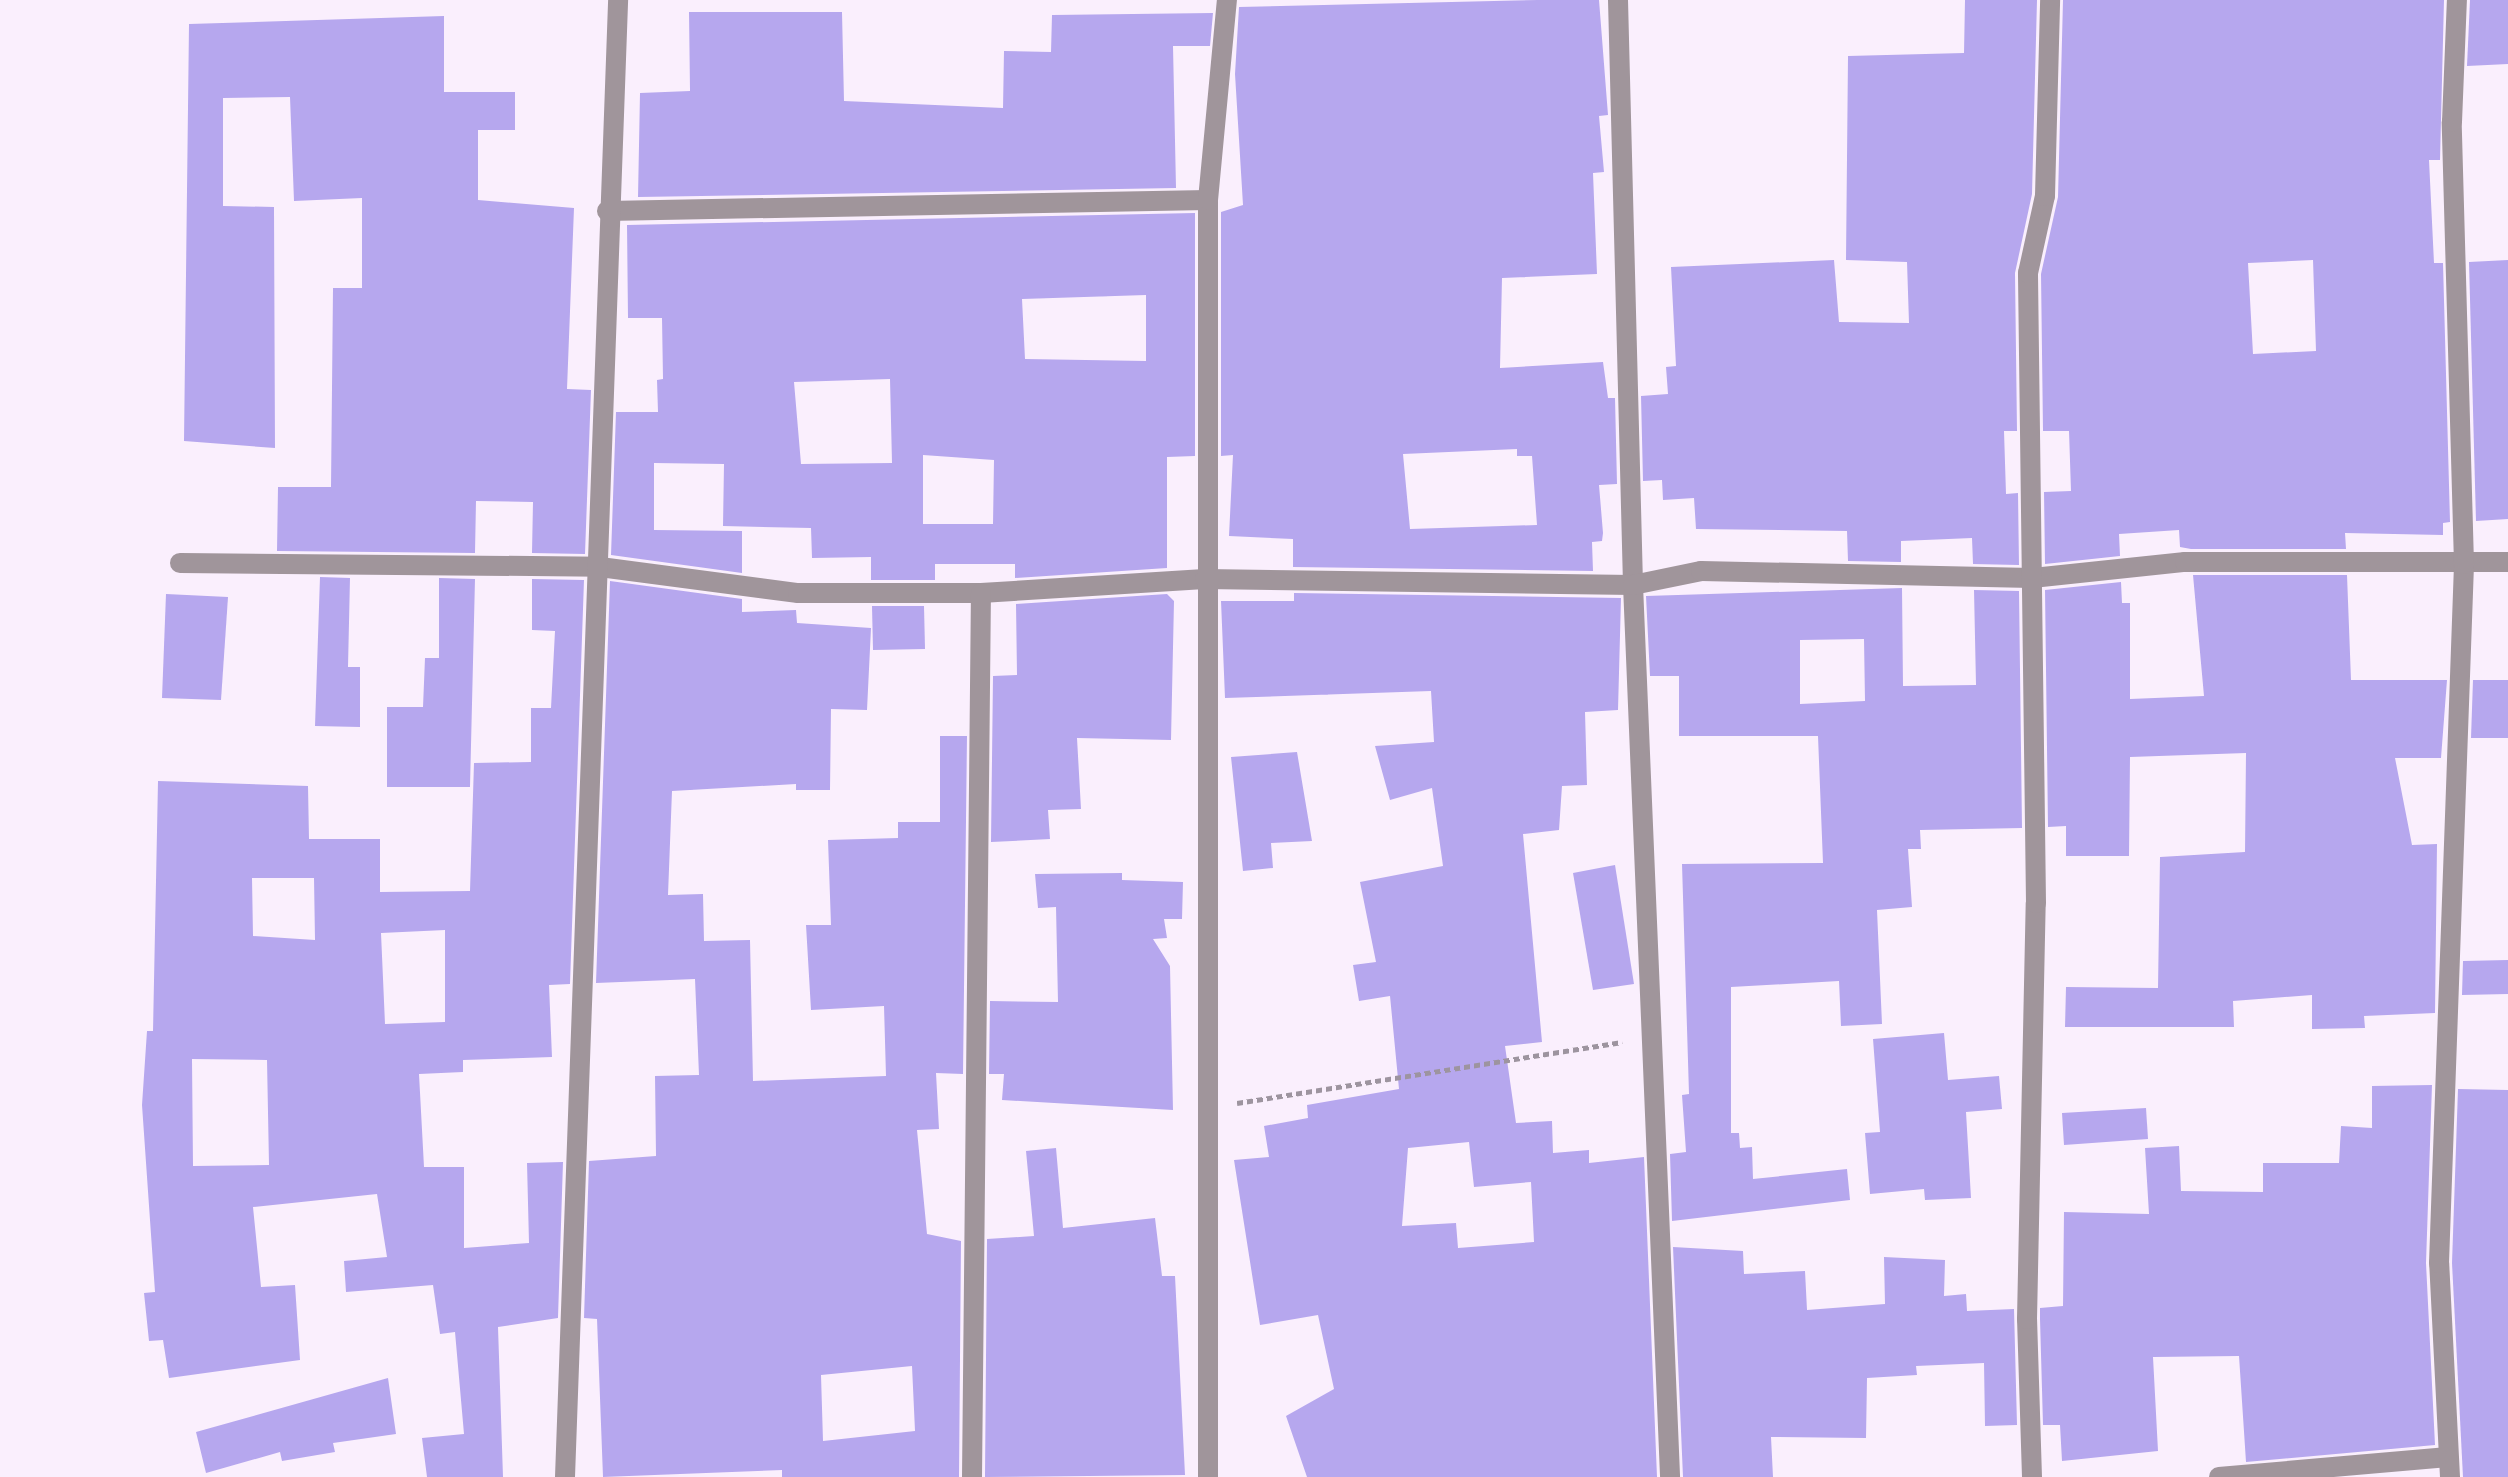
<!DOCTYPE html>
<style>
body{margin:0}
#map{position:relative;width:2508px;height:1477px;overflow:hidden;background:#faeffd;font-family:"Alegreya Sans",sans-serif}
div>[style]{position:absolute}
[style*='--x']{left:calc(var(--x)*1px);top:calc(var(--y)*1px);width:calc(var(--w)*1px);rotate:calc(var(--a)*1deg)}
.building>*{inset:0;background:#b6a7ee}
.path>*{height:5px;margin-top:-2.5px;transform-origin:0;background:repeating-linear-gradient(90deg,#9d949f 0 6px,transparent 0 10px)}
.street>*{height:20px;margin:-10px;padding:0 10px;transform-origin:10px;border-radius:10px;background:#a0959b}
span{translate:-50% -50%;white-space:nowrap;text-align:center;line-height:1.15;-webkit-text-stroke:7px #faeffd;paint-order:stroke}
</style>
<div id="map">
<div class="building">
<i style="clip-path:polygon(evenodd,1538px 0,1599px 0,1608px 115px,1599px 116px,1604px 172px,1593px 173px,1597px 274px,1502px 278px,1500px 368px,1603px 362px,1608px 398px,1615px 398px,1617px 484px,1599px 485px,1603px 533px,1602px 541px,1592px 542px,1593px 571px,1293px 567px,1293px 539px,1229px 536px,1233px 455px,1221px 456px,1221px 212px,1243px 205px,1235px 74px,1239px 7px,1538px 0,1517px 449px,1517px 456px,1532px 456px,1537px 525px,1410px 529px,1403px 454px,1517px 449px)"></i>
<i style="clip-path:polygon(1965px 0,2037px 0,2032px 194px,2015px 273px,2017px 431px,2004px 431px,2006px 494px,2018px 493px,2019px 565px,1973px 564px,1972px 538px,1901px 541px,1901px 562px,1848px 561px,1847px 531px,1696px 529px,1694px 498px,1663px 500px,1662px 480px,1643px 481px,1641px 396px,1668px 394px,1666px 367px,1676px 366px,1671px 267px,1834px 260px,1839px 322px,1909px 323px,1907px 262px,1846px 260px,1848px 56px,1964px 53px)"></i>
<i style="clip-path:polygon(evenodd,2063px 0,2444px 0,2440px 160px,2429px 160px,2434px 263px,2443px 263px,2450px 522px,2443px 523px,2443px 535px,2345px 533px,2346px 549px,2191px 549px,2180px 547px,2179px 530px,2119px 534px,2120px 556px,2045px 564px,2044px 492px,2071px 491px,2069px 431px,2043px 431px,2041px 274px,2058px 197px,2063px 0,2313px 260px,2316px 351px,2253px 354px,2248px 263px,2313px 260px)"></i>
<i style="clip-path:polygon(2470px 0,2508px 0,2508px 64px,2467px 66px)"></i>
<i style="clip-path:polygon(689px 12px,842px 12px,844px 101px,1003px 108px,1004px 51px,1051px 52px,1052px 15px,1213px 13px,1210px 46px,1173px 46px,1176px 188px,638px 197px,640px 93px,690px 91px)"></i>
<i style="clip-path:polygon(444px 16px,444px 92px,515px 92px,515px 130px,478px 130px,478px 200px,574px 208px,567px 389px,591px 390px,585px 554px,532px 553px,533px 502px,476px 501px,475px 553px,277px 551px,278px 487px,331px 487px,333px 288px,362px 288px,362px 198px,294px 201px,290px 97px,223px 98px,223px 206px,274px 207px,275px 448px,184px 441px,189px 24px)"></i>
<i style="clip-path:polygon(evenodd,1195px 213px,1195px 456px,1167px 457px,1167px 568px,1015px 578px,1015px 564px,935px 564px,935px 580px,871px 580px,871px 557px,812px 558px,811px 528px,723px 526px,724px 464px,654px 463px,654px 530px,742px 531px,742px 573px,611px 555px,616px 412px,658px 412px,657px 380px,663px 379px,662px 318px,628px 318px,627px 225px,1195px 213px,1146px 295px,1146px 361px,1025px 359px,1022px 299px,1146px 295px,1195px 213px,890px 379px,892px 463px,801px 464px,794px 382px,890px 379px,1195px 213px,923px 455px,994px 460px,993px 524px,923px 524px,923px 455px)"></i>
<i style="clip-path:polygon(2508px 260px,2508px 519px,2476px 521px,2469px 262px)"></i>
<i style="clip-path:polygon(2193px 575px,2347px 575px,2351px 680px,2447px 680px,2441px 758px,2395px 758px,2412px 845px,2437px 844px,2435px 1013px,2364px 1016px,2365px 1028px,2312px 1029px,2312px 995px,2233px 1001px,2234px 1027px,2065px 1027px,2066px 987px,2158px 988px,2160px 857px,2245px 852px,2246px 753px,2130px 757px,2129px 856px,2066px 856px,2066px 826px,2048px 827px,2045px 590px,2121px 582px,2122px 603px,2130px 603px,2130px 699px,2204px 696px)"></i>
<i style="clip-path:polygon(320px 577px,350px 578px,348px 667px,360px 667px,360px 727px,315px 726px)"></i>
<i style="clip-path:polygon(439px 578px,475px 579px,470px 787px,387px 787px,387px 707px,423px 707px,425px 658px,439px 658px)"></i>
<i style="clip-path:polygon(evenodd,532px 579px,584px 580px,570px 984px,549px 985px,552px 1057px,463px 1060px,463px 1072px,419px 1074px,424px 1167px,464px 1167px,464px 1248px,529px 1243px,527px 1163px,563px 1162px,558px 1318px,498px 1327px,503px 1477px,427px 1477px,422px 1438px,464px 1434px,455px 1332px,440px 1334px,433px 1285px,346px 1292px,344px 1261px,387px 1257px,377px 1194px,253px 1207px,261px 1287px,295px 1285px,300px 1360px,169px 1378px,163px 1340px,149px 1341px,144px 1293px,155px 1292px,142px 1105px,147px 1031px,153px 1031px,158px 781px,308px 786px,309px 839px,380px 839px,380px 892px,470px 891px,474px 763px,531px 762px,531px 708px,551px 708px,555px 631px,532px 630px,532px 579px,252px 878px,314px 878px,315px 940px,253px 936px,252px 878px,532px 579px,445px 930px,445px 1022px,385px 1024px,381px 933px,445px 930px,532px 579px,192px 1059px,267px 1060px,269px 1165px,193px 1166px,192px 1059px)"></i>
<i style="clip-path:polygon(evenodd,610px 581px,742px 599px,742px 612px,796px 610px,797px 623px,871px 628px,867px 710px,831px 709px,830px 790px,796px 790px,796px 784px,672px 791px,668px 895px,703px 894px,704px 941px,750px 940px,753px 1081px,886px 1076px,884px 1006px,811px 1010px,806px 925px,831px 925px,828px 840px,898px 838px,898px 822px,940px 822px,940px 736px,967px 736px,963px 1074px,936px 1073px,939px 1129px,917px 1130px,927px 1234px,961px 1241px,959px 1477px,782px 1477px,782px 1470px,603px 1477px,597px 1319px,584px 1318px,589px 1161px,656px 1156px,655px 1076px,699px 1075px,695px 979px,596px 983px,610px 581px,912px 1366px,915px 1431px,823px 1441px,821px 1375px,912px 1366px)"></i>
<i style="clip-path:polygon(evenodd,1902px 588px,1903px 686px,1976px 685px,1974px 590px,2019px 591px,2022px 828px,1920px 830px,1921px 849px,1908px 849px,1912px 907px,1877px 910px,1882px 1024px,1841px 1026px,1839px 981px,1731px 987px,1731px 1133px,1739px 1133px,1740px 1148px,1752px 1147px,1753px 1179px,1847px 1169px,1850px 1200px,1672px 1221px,1670px 1154px,1686px 1152px,1682px 1095px,1689px 1094px,1682px 864px,1823px 863px,1818px 736px,1679px 736px,1679px 676px,1650px 676px,1646px 596px,1902px 588px,1864px 639px,1865px 701px,1800px 704px,1800px 640px,1864px 639px)"></i>
<i style="clip-path:polygon(evenodd,1294px 593px,1621px 598px,1618px 710px,1585px 712px,1587px 785px,1562px 786px,1559px 830px,1523px 834px,1542px 1042px,1505px 1046px,1516px 1123px,1552px 1121px,1553px 1153px,1589px 1150px,1589px 1163px,1644px 1157px,1657px 1477px,1307px 1477px,1286px 1416px,1334px 1389px,1318px 1315px,1260px 1325px,1234px 1160px,1269px 1157px,1264px 1126px,1308px 1118px,1307px 1105px,1399px 1089px,1390px 996px,1359px 1001px,1353px 965px,1376px 962px,1360px 882px,1443px 866px,1432px 788px,1390px 800px,1375px 746px,1434px 742px,1431px 691px,1225px 698px,1221px 601px,1294px 601px,1294px 593px,1469px 1142px,1474px 1187px,1531px 1182px,1534px 1242px,1458px 1248px,1456px 1223px,1402px 1226px,1408px 1148px,1469px 1142px)"></i>
<i style="clip-path:polygon(166px 594px,228px 597px,221px 700px,162px 698px)"></i>
<i style="clip-path:polygon(1167px 594px,1174px 601px,1171px 740px,1077px 738px,1081px 809px,1048px 810px,1050px 839px,991px 842px,993px 676px,1017px 675px,1016px 604px)"></i>
<i style="clip-path:polygon(872px 606px,924px 606px,925px 649px,873px 650px)"></i>
<i style="clip-path:polygon(2473px 680px,2508px 680px,2508px 738px,2471px 738px)"></i>
<i style="clip-path:polygon(1297px 752px,1312px 841px,1271px 843px,1273px 868px,1243px 871px,1231px 757px)"></i>
<i style="clip-path:polygon(1615px 865px,1634px 984px,1593px 990px,1573px 873px)"></i>
<i style="clip-path:polygon(1122px 873px,1122px 880px,1183px 882px,1182px 919px,1164px 919px,1167px 938px,1153px 939px,1170px 966px,1173px 1110px,1002px 1100px,1004px 1074px,989px 1074px,990px 1001px,1058px 1002px,1056px 907px,1038px 908px,1035px 874px)"></i>
<i style="clip-path:polygon(2508px 960px,2508px 994px,2462px 995px,2463px 961px)"></i>
<i style="clip-path:polygon(1944px 1033px,1948px 1080px,1999px 1076px,2002px 1109px,1966px 1112px,1971px 1198px,1925px 1200px,1924px 1189px,1870px 1194px,1865px 1133px,1880px 1132px,1873px 1039px)"></i>
<i style="clip-path:polygon(2432px 1085px,2426px 1263px,2435px 1445px,2246px 1462px,2239px 1356px,2153px 1357px,2158px 1451px,2062px 1461px,2060px 1425px,2043px 1425px,2040px 1319px,2040px 1308px,2063px 1306px,2064px 1212px,2149px 1214px,2145px 1148px,2179px 1146px,2181px 1191px,2263px 1192px,2263px 1163px,2339px 1163px,2341px 1126px,2372px 1128px,2372px 1086px)"></i>
<i style="clip-path:polygon(2458px 1089px,2508px 1090px,2508px 1477px,2463px 1477px,2452px 1263px)"></i>
<i style="clip-path:polygon(2146px 1108px,2148px 1139px,2064px 1145px,2062px 1113px)"></i>
<i style="clip-path:polygon(1056px 1148px,1063px 1228px,1155px 1218px,1162px 1276px,1175px 1276px,1185px 1475px,985px 1477px,987px 1239px,1034px 1236px,1026px 1151px)"></i>
<i style="clip-path:polygon(1673px 1247px,1743px 1251px,1744px 1274px,1805px 1271px,1807px 1310px,1885px 1304px,1884px 1257px,1945px 1260px,1944px 1296px,1966px 1294px,1967px 1311px,2014px 1309px,2017px 1425px,1985px 1426px,1984px 1363px,1916px 1366px,1917px 1375px,1867px 1378px,1866px 1438px,1771px 1437px,1773px 1477px,1683px 1477px)"></i>
<i style="clip-path:polygon(388px 1378px,396px 1434px,333px 1443px,335px 1452px,282px 1461px,280px 1452px,206px 1473px,196px 1432px)"></i>
</div>
<div class="path">
<i style="--x:1237;--y:1103;--w:390;--a:-9"></i>
</div>
<div class="street">
<i style="--x:1618;--y:0;--w:585;--a:88.53"></i>
<i style="--x:1633;--y:585;--w:893;--a:87.62"></i>
<i style="--x:607;--y:211;--w:601;--a:-1.05"></i>
<i style="--x:180;--y:563;--w:420;--a:0.5"></i>
<i style="--x:600;--y:567;--w:200;--a:7.5"></i>
<i style="--x:798;--y:593;--w:183;--a:0"></i>
<i style="--x:981;--y:593;--w:224;--a:-3.6"></i>
<i style="--x:1205;--y:579;--w:428;--a:0.8"></i>
<i style="--x:1633;--y:585;--w:69;--a:-11.6"></i>
<i style="--x:1701;--y:571;--w:331;--a:1.2"></i>
<i style="--x:2032;--y:578;--w:154;--a:-6"></i>
<i style="--x:2185;--y:562;--w:323;--a:0"></i>
<i style="--x:565;--y:1477;--w:1478;--a:-87.94"></i>
<i style="--x:972;--y:1477;--w:884;--a:-89.42"></i>
<i style="--x:1208;--y:1477;--w:1277;--a:-90"></i>
<i style="--x:1208;--y:200;--w:201;--a:-84.6"></i>
<i style="--x:2032;--y:1477;--w:158;--a:-91.8"></i>
<i style="--x:2027;--y:1319;--w:416;--a:-88.8"></i>
<i style="--x:2036;--y:903;--w:630;--a:-90.73"></i>
<i style="--x:2028;--y:273;--w:79;--a:-77.6"></i>
<i style="--x:2045;--y:196;--w:196;--a:-88.5"></i>
<i style="--x:2219;--y:1477;--w:230;--a:-5"></i>
<i style="--x:2450;--y:1477;--w:214;--a:-92.9"></i>
<i style="--x:2439;--y:1263;--w:699;--a:-87.95"></i>
<i style="--x:2464;--y:564;--w:442;--a:-91.6"></i>
<i style="--x:2452;--y:122;--w:122;--a:-87.7"></i>
</div>
</div>
